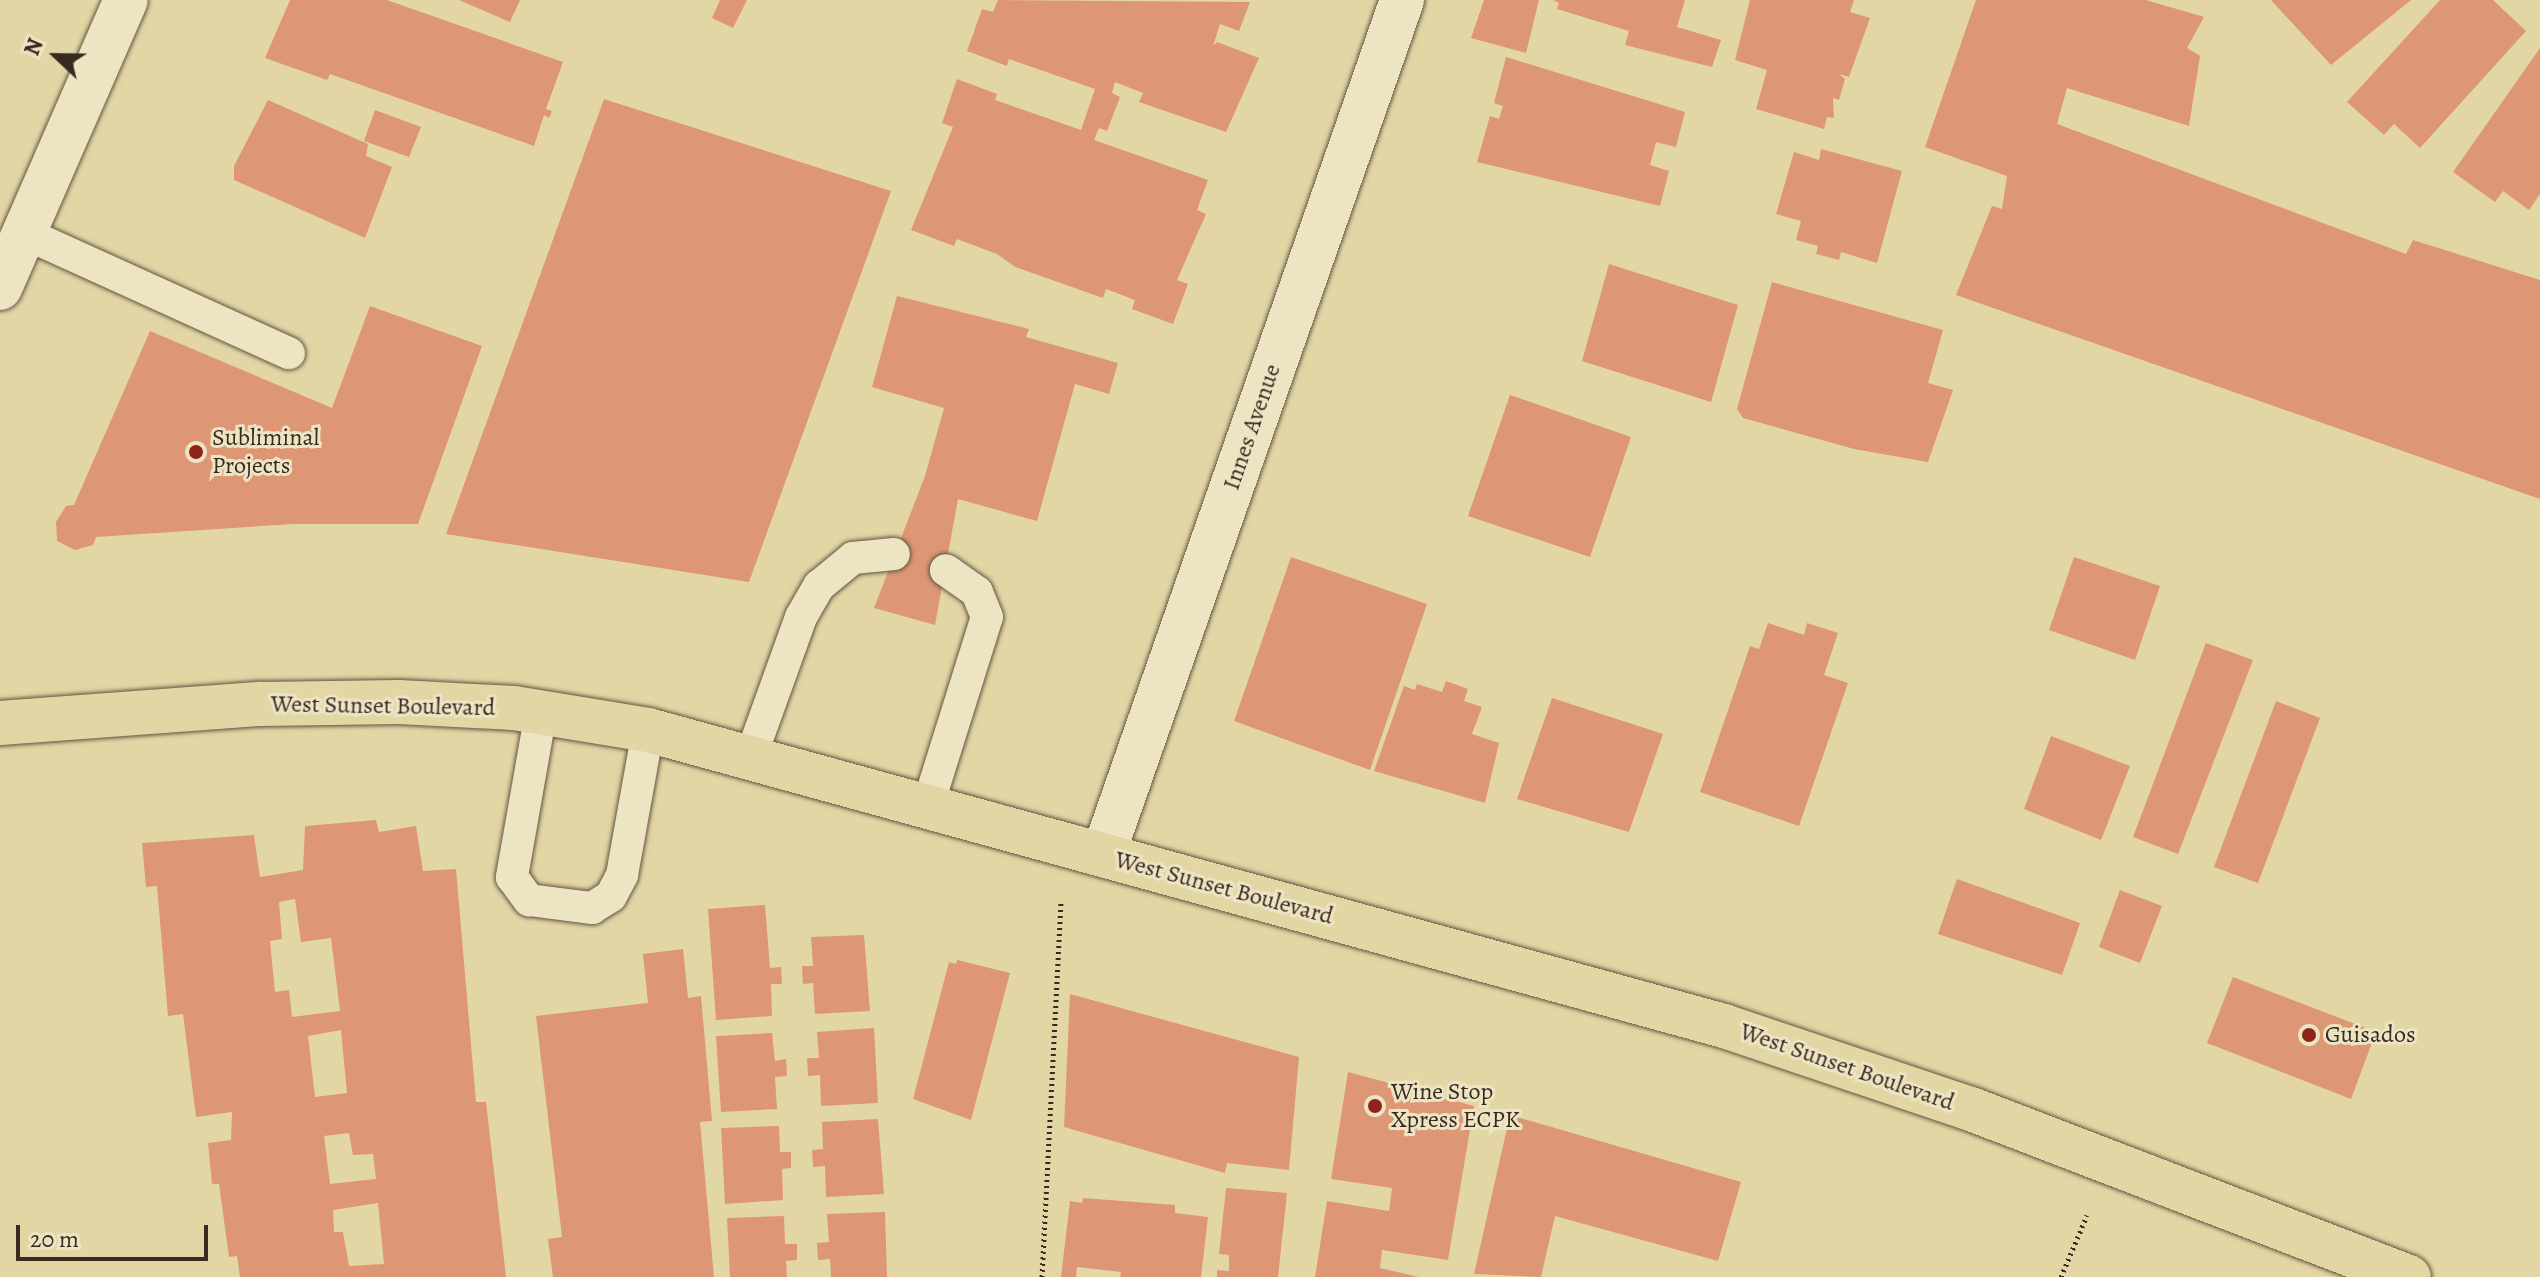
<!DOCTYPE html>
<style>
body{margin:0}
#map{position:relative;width:2540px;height:1277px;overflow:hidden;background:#e3d6a5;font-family:Alegreya,serif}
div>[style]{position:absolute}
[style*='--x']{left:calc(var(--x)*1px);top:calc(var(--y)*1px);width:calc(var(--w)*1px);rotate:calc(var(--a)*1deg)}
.building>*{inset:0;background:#de9774}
.path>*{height:5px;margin-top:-2.5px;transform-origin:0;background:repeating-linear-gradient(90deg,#372a21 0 2px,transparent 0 6px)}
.roads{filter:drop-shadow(0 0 2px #625542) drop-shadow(0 0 2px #625542)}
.lane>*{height:32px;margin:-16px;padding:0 16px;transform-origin:16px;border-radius:16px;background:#ede4c4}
.street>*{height:44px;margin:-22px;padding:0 22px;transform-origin:22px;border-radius:22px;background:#ede4c4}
.secondary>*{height:44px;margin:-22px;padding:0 22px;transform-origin:22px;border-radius:22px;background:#ede4c4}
.primary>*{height:44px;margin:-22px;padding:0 22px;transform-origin:22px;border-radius:22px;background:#e3d6a5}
.dots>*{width:22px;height:22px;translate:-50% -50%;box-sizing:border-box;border:4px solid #ede4c4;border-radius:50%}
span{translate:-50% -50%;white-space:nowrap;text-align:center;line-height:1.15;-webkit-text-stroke:6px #ede4c4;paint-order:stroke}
.street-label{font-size:24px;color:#372a21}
.poi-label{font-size:24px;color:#372a21}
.left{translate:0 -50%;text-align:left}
.north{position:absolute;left:16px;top:16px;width:80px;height:80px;-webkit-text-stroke:6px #ede4c4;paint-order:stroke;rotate:292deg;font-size:22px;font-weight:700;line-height:32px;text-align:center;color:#372a21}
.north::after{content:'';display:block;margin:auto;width:28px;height:36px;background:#372a21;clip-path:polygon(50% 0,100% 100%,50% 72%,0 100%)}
.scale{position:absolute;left:16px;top:1225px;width:192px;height:36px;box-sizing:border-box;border:4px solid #372a21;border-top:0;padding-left:10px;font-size:24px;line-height:28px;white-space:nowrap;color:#372a21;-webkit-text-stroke:6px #ede4c4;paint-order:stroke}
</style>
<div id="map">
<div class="building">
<i style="clip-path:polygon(290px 0,387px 0,563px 62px,546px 109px,552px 111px,549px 118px,544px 115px,534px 146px,330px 74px,327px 80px,265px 58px)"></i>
<i style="clip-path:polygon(459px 0,520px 0,510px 22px)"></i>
<i style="clip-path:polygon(720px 0,747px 0,733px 28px,712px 18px)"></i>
<i style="clip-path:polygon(998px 0,1250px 2px,1239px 31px,1220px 24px,1213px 46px,1217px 42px,1259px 58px,1226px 132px,1139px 102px,1143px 93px,1115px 82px,1112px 93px,1120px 97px,1107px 131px,1099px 128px,1094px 140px,1208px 180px,1197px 210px,1206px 214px,1177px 280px,1188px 284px,1173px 324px,1132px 309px,1135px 300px,1106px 289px,1103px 298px,1015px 267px,997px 254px,957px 239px,954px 246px,911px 230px,953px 127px,942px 123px,957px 79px,997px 94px,995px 100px,1081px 130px,1095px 89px,1009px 59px,1007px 66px,967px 51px,982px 9px,993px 12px)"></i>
<i style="clip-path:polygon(1484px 0,1539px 0,1526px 53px,1471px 38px)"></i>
<i style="clip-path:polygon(1553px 0,1685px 0,1677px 27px,1721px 40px,1712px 67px,1625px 45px,1629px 31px,1557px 9px,1559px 3px)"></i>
<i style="clip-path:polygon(1750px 0,1854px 0,1850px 12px,1870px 18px,1849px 77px,1839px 74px,1845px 79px,1839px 100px,1833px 98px,1834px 118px,1827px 117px,1824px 129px,1756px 109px,1767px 70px,1735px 60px)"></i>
<i style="clip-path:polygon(1976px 0,2146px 0,2204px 17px,2187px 48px,2200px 56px,2189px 126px,2067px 88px,2057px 124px,2406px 254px,2413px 240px,2540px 280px,2540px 499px,1956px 295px,1992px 206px,2002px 209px,2007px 176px,1925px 147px)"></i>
<i style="clip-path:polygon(2271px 0,2411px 0,2331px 65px)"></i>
<i style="clip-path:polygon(2440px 0,2493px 0,2526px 31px,2420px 148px,2394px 124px,2384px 135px,2347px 102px)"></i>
<i style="clip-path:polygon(2540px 48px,2540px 194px,2529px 210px,2503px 191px,2495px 202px,2453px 172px)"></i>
<i style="clip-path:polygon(1506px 57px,1685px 112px,1676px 147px,1656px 142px,1650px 165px,1669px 171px,1660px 206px,1477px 162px,1490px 116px,1499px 119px,1503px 106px,1494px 103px)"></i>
<i style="clip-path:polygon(604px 99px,891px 191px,749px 582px,446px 534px)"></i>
<i style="clip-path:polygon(268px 100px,368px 144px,366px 156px,392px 167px,365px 238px,234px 180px,234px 166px)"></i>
<i style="clip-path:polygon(375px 110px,421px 127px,409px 157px,364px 141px)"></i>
<i style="clip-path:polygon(1821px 149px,1902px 171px,1877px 263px,1841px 252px,1839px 260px,1816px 254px,1818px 246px,1796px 240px,1801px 221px,1776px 214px,1794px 152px,1819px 160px)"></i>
<i style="clip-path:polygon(1609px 264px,1738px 305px,1711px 402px,1582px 361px)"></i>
<i style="clip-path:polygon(1772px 282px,1943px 330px,1928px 383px,1953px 390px,1928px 462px,1854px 449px,1743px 418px,1737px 409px)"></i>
<i style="clip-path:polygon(897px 296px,1029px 329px,1026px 337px,1118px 363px,1109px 394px,1075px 384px,1037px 521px,958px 499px,935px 625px,874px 608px,925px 476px,944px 408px,872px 387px)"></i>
<i style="clip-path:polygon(370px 306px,482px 346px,418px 524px,292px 524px,96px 537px,93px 545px,75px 550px,57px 541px,56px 522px,66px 506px,74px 505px,150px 331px,332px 408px)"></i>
<i style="clip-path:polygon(1510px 395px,1631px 437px,1590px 557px,1468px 516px)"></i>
<i style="clip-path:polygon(1291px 557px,1427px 604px,1370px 770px,1234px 721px)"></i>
<i style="clip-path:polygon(2074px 557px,2160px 586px,2135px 660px,2049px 630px)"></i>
<i style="clip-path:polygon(1768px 623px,1804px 635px,1807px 623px,1838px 633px,1824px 675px,1848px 683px,1799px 826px,1700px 792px,1750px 646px,1759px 649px)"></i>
<i style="clip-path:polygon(2206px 643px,2253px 660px,2178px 854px,2133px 837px)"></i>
<i style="clip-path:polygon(1446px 681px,1468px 689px,1464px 701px,1482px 707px,1472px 734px,1499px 743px,1485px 803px,1374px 771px,1404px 686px,1415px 690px,1417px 684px,1442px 692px)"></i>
<i style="clip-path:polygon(1552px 698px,1663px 734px,1629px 832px,1517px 799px)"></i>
<i style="clip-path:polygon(2276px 701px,2320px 718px,2258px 883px,2214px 867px)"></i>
<i style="clip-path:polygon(2051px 736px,2130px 766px,2101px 840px,2024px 809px)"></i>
<i style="clip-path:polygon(evenodd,376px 820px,379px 832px,416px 826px,423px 871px,456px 869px,476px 1102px,486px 1102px,506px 1277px,240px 1277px,237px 1256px,229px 1257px,219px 1184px,212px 1184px,208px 1143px,231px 1140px,232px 1112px,196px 1117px,183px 1014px,168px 1016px,157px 886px,146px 887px,142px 843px,254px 835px,260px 877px,303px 870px,305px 826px,376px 820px,295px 899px,301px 942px,331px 938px,340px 1011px,292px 1017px,289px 990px,275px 992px,270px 941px,282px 939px,279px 902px,295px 899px,376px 820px,341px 1030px,347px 1093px,315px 1097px,308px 1036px,341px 1030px,376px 820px,349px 1133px,353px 1155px,373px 1154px,376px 1179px,330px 1184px,324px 1136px,349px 1133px,376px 820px,378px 1203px,384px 1264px,349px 1266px,343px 1232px,334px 1232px,333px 1210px,378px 1203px)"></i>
<i style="clip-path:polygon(1957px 879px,2080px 923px,2062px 975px,1938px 934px)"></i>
<i style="clip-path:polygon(2120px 890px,2162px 906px,2140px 963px,2099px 947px)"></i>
<i style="clip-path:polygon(765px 905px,770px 968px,781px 967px,782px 984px,771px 984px,772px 1016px,716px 1020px,708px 909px)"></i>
<i style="clip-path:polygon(864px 935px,870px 1011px,815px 1014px,813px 983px,803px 984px,802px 966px,813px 966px,811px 937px)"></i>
<i style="clip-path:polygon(683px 949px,688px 998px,701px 996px,712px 1121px,700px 1122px,714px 1277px,553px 1277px,548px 1239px,562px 1237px,536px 1016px,648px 1003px,643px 954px)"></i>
<i style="clip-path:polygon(957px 960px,1010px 973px,971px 1120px,913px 1099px,949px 962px,956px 964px)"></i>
<i style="clip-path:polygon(2233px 977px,2376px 1032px,2351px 1099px,2207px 1043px)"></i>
<i style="clip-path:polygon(1070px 994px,1299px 1057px,1289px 1170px,1227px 1163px,1225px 1173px,1064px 1127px)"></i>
<i style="clip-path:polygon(874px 1028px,878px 1103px,821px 1106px,820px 1075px,808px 1076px,807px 1058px,819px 1058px,817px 1032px)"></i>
<i style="clip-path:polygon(772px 1033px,775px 1061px,786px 1059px,787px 1076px,775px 1077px,777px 1109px,721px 1112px,716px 1036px)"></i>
<i style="clip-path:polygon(1348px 1072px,1474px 1106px,1448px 1260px,1382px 1250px,1380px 1268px,1419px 1277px,1315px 1277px,1327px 1201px,1389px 1211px,1392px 1188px,1331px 1179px)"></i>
<i style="clip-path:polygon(1510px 1115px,1741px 1182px,1718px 1261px,1555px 1216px,1541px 1277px,1474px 1274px)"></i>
<i style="clip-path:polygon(878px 1119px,884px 1194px,826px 1197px,825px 1166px,813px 1167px,812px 1150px,823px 1149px,822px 1122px)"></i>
<i style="clip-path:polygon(779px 1126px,780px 1152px,791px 1152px,791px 1168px,782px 1169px,783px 1200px,725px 1204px,721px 1128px)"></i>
<i style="clip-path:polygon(1226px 1188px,1287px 1193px,1278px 1277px,1217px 1277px,1217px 1270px,1229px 1271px,1229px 1255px,1219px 1254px)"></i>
<i style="clip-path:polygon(1083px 1198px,1175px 1205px,1175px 1213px,1208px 1217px,1201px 1277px,1120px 1277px,1121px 1272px,1077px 1267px,1076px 1277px,1061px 1277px,1070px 1201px,1082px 1203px)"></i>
<i style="clip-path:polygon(885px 1212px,887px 1277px,831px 1277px,830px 1259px,818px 1260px,817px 1243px,829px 1242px,827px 1214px)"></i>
<i style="clip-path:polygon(784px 1216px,785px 1244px,797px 1244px,797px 1260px,786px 1261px,787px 1277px,730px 1277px,727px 1218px)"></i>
</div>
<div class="path">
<i style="--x:1042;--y:1277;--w:375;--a:-87.1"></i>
<i style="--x:2061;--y:1277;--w:67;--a:-67.2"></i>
</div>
<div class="roads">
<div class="lane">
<i style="--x:24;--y:233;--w:291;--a:24.4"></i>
<i style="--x:541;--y:712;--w:168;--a:100"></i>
<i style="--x:512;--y:877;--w:29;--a:54"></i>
<i style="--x:529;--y:900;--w:64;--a:7.2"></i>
<i style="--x:592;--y:908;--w:22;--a:-32"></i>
<i style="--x:611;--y:896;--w:24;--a:-62"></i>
<i style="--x:622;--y:875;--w:147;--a:-79.8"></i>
<i style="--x:751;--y:756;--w:148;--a:-70.2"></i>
<i style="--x:801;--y:617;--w:36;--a:-60"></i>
<i style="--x:819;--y:586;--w:44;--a:-39.5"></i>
<i style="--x:853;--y:558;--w:41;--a:-5.6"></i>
<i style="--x:928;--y:805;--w:197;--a:-72.6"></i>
<i style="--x:987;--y:617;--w:27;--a:-112"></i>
<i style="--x:977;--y:592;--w:38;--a:-145"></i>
</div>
<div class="street">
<i style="--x:1103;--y:855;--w:906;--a:-70.72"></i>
</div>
<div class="secondary">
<i style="--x:0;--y:288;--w:314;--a:-66.4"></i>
</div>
<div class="primary">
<i style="--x:0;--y:723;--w:262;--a:-4.2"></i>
<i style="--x:261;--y:704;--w:138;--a:-0.8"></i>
<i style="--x:399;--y:702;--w:115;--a:3"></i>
<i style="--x:514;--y:708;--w:136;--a:9.3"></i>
<i style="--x:648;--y:730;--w:1116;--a:15.38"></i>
<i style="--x:1724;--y:1026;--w:261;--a:18.6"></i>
<i style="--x:1971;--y:1109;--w:469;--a:21"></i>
</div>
</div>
<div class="dots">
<i style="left:196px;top:452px;background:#8f2418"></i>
<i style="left:2309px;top:1035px;background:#8f2418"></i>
<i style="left:1375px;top:1106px;background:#8f2418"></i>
</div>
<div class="street-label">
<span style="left:1252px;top:427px;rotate:-71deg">Innes Avenue</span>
<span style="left:383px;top:706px;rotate:1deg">West Sunset Boulevard</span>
<span style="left:1224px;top:888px;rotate:15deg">West Sunset Boulevard</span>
<span style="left:1847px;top:1067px;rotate:19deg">West Sunset Boulevard</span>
</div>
<div class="poi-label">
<span class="left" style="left:212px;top:452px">Subliminal<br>Projects</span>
<span class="left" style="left:2325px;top:1035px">Guisados</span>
<span class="left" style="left:1391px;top:1106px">Wine Stop<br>Xpress ECPK</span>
</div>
<div class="north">N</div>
<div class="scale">20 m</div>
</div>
